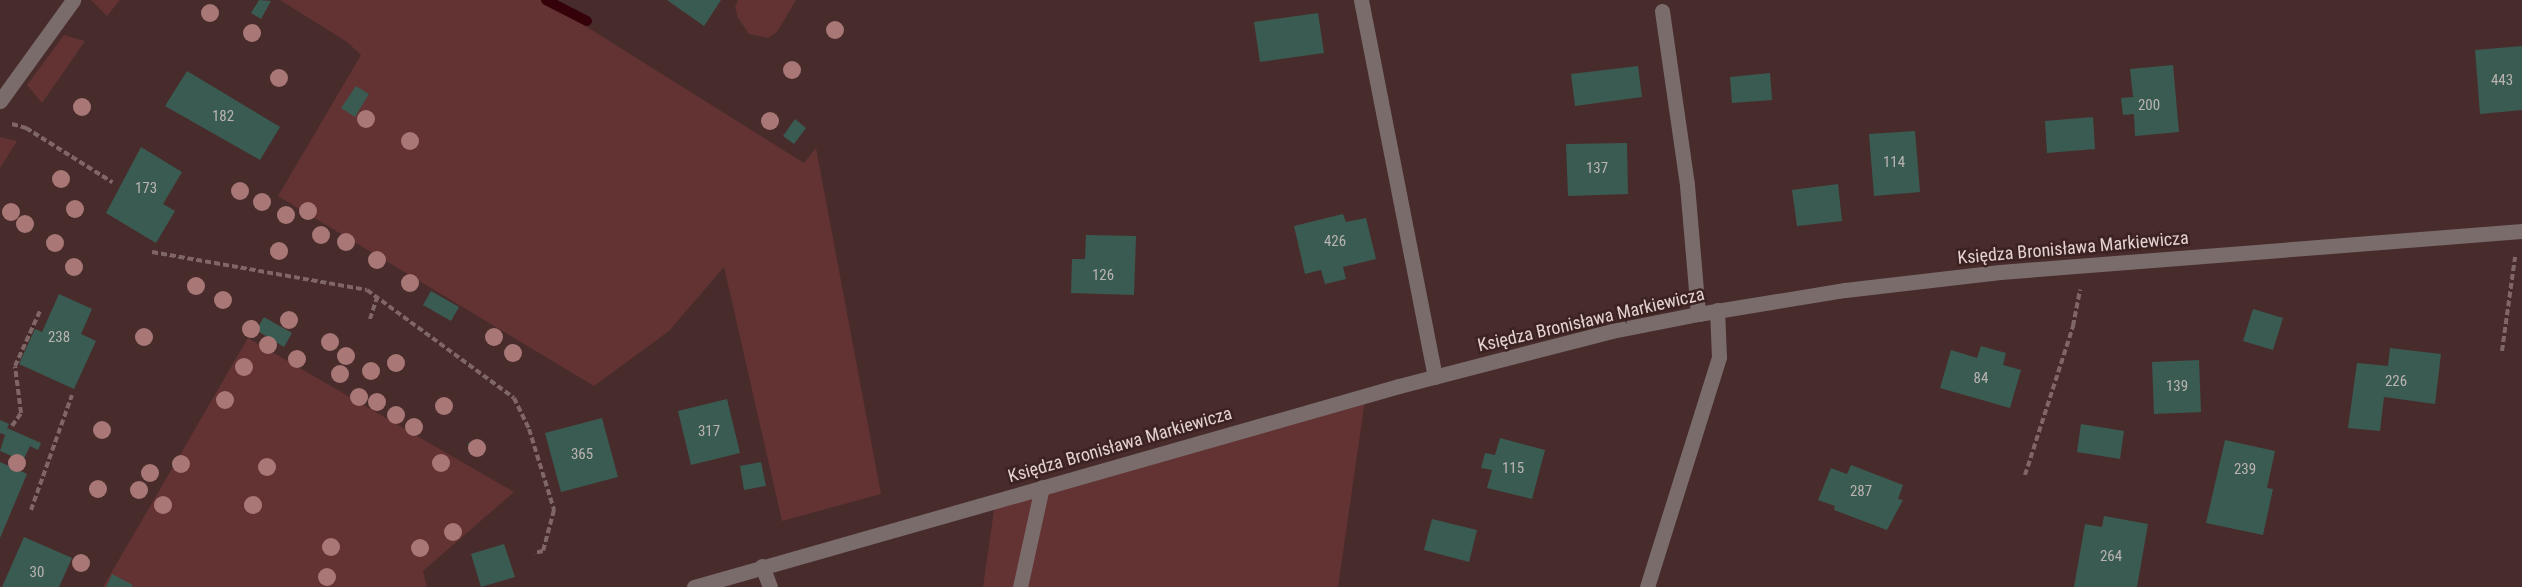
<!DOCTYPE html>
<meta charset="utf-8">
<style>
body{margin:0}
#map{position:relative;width:2522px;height:587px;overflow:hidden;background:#482c2c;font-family:"Roboto Condensed",sans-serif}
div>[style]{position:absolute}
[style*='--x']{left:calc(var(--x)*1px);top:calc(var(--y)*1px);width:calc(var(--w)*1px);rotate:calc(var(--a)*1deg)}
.green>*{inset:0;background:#633232}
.stream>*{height:10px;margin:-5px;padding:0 5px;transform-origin:5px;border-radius:5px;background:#340208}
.building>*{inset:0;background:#3a5b52}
.path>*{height:4px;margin-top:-2px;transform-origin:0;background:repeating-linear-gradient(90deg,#806767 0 6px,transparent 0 9px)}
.minor>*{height:15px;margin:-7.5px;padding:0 7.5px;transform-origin:7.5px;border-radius:7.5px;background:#7b6c6c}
.trees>*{width:18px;height:18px;margin:-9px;border-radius:50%;background:#a87776}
span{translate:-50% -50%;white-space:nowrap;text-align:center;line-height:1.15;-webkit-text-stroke:5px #3d2222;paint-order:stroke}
.number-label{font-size:15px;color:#bab4b1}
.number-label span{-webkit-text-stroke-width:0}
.street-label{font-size:18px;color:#e4d2d1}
</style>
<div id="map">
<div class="green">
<i style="clip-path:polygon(91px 0,120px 0,107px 16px)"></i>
<i style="clip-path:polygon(280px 0,544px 0,804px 163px,816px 148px,881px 494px,782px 521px,724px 267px,669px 331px,594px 386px,278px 196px,361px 55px,347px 42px)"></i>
<i style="clip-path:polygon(738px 0,796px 0,777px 32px,768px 38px,749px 34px,738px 18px,735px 7px)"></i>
<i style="clip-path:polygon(64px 35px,85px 41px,42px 103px,27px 85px)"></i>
<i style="clip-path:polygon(0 137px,17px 141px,0 168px)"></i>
<i style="clip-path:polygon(248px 338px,514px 492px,423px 571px,427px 587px,103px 587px)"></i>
<i style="clip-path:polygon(1365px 400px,1338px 587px,983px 587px,995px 503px)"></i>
</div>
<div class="stream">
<i style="--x:546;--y:0;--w:46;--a:27.1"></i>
</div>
<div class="building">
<i style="clip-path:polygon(259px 0,271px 1px,261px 19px,251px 13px)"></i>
<i style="clip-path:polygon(667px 0,721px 0,704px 26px)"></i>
<i style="clip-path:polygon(1318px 13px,1324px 53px,1260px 62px,1254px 22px)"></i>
<i style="clip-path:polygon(2522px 46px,2522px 110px,2480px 114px,2475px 50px)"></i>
<i style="clip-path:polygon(2173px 65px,2179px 132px,2135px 136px,2134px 114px,2123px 115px,2121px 98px,2133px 97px,2130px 69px)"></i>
<i style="clip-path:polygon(1638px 66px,1642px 97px,1575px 106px,1571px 74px)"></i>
<i style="clip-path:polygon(187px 71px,280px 127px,260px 160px,165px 106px)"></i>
<i style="clip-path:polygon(1770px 73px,1772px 100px,1732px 103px,1730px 77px)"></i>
<i style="clip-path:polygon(356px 86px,369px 94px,355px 117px,341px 108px)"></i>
<i style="clip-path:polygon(2093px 117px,2095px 149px,2047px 153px,2045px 121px)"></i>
<i style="clip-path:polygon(795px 119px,806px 128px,794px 144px,783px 136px)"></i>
<i style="clip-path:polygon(1915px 131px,1920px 192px,1874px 196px,1869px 134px)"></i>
<i style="clip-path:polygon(1627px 143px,1628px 194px,1568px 196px,1566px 144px)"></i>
<i style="clip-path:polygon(141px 147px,182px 172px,163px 204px,175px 211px,156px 243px,106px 213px)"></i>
<i style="clip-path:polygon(1838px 184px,1842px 221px,1797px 226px,1792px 190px)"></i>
<i style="clip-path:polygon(1343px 214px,1346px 222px,1366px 218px,1376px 259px,1343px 267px,1346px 279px,1325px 284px,1321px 270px,1305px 274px,1294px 226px)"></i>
<i style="clip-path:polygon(1086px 235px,1136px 236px,1134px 295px,1071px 293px,1072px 259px,1085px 259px)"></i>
<i style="clip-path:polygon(431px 291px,459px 307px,451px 321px,423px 305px)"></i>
<i style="clip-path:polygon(59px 294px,92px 309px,81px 334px,96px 341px,74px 389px,19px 364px,35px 329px,42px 332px)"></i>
<i style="clip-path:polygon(2253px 309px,2283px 318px,2273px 350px,2243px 341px)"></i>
<i style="clip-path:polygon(264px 317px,292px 333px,284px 347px,256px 330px)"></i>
<i style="clip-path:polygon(1981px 346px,2006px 353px,2003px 365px,2021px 370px,2010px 408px,1940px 388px,1951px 350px,1977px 358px)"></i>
<i style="clip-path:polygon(2390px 348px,2441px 354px,2435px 404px,2384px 397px,2380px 431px,2348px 428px,2357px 363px,2388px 366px)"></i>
<i style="clip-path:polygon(2199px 360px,2201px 412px,2154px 414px,2152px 362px)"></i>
<i style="clip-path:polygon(727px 399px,740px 453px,691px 465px,678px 411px)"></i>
<i style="clip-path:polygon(602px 418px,618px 477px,561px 492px,545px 433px)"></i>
<i style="clip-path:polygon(0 420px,9px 424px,7px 428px,41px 443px,38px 450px,30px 446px,23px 461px,0 451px,5px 435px,0 433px)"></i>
<i style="clip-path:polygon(2081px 424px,2124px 431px,2120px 459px,2077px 452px)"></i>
<i style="clip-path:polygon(1500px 438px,1545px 450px,1532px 499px,1487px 488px,1492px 470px,1481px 468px,1485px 453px,1495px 455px)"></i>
<i style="clip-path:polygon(478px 439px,482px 452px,471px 455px,468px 443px)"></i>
<i style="clip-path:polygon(2225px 440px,2275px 451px,2267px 488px,2273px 489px,2263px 535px,2206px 523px)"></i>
<i style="clip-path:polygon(0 462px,27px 474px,0 538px)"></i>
<i style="clip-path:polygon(761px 462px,766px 486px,744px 490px,740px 466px)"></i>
<i style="clip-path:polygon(1851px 465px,1903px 485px,1898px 499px,1903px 500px,1887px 530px,1834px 510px,1835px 506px,1818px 500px,1831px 468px,1847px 474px)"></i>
<i style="clip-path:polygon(2104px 516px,2148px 524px,2137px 587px,2074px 587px,2085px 524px,2102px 527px)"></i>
<i style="clip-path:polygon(1432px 519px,1477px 530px,1469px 562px,1424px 550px)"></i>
<i style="clip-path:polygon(24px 537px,72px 558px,59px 587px,2px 587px)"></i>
<i style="clip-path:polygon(504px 544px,515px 577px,481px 587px,471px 554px)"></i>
<i style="clip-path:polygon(112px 574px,133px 585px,131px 587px,106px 587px)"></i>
</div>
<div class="path">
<i style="--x:12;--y:124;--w:15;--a:16"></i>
<i style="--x:26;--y:128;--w:102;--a:32.1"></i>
<i style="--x:152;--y:252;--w:218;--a:10"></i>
<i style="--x:367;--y:290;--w:182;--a:36.3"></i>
<i style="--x:514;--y:398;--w:34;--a:64"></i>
<i style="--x:529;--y:429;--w:85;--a:72.8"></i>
<i style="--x:554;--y:510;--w:42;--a:105"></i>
<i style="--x:543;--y:551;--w:9;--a:167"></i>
<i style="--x:370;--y:319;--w:23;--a:-72"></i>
<i style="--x:2502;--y:351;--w:95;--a:-82.1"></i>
<i style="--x:12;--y:426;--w:16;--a:-55"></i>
<i style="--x:21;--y:413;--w:47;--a:-97.3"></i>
<i style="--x:15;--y:366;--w:60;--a:-65.6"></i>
<i style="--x:2025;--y:475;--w:157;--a:-72.1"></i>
<i style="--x:2073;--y:326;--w:37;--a:-79"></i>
<i style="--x:31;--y:510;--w:122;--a:-70.4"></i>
</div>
<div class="minor">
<i style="--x:1361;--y:0;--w:384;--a:78.9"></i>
<i style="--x:1662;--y:11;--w:176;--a:81.8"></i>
<i style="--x:1687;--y:185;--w:129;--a:85.1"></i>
<i style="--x:0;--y:101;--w:125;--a:-54.1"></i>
<i style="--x:762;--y:566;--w:22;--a:69"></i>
<i style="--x:694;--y:587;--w:733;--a:-15.91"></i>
<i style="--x:1399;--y:386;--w:220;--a:-14.5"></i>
<i style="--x:1612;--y:331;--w:88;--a:-11.2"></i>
<i style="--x:1698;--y:314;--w:149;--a:-9.3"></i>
<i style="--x:1845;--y:290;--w:156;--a:-6.6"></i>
<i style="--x:2000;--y:272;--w:524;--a:-4.49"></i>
<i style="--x:1020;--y:587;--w:102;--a:-77.6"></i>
<i style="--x:1647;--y:587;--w:241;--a:-72.6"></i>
<i style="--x:1719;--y:357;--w:47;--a:-92.4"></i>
</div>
<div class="trees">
<i style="left:210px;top:13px"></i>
<i style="left:835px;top:30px"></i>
<i style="left:252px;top:33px"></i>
<i style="left:792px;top:70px"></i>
<i style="left:279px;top:78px"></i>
<i style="left:82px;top:107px"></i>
<i style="left:366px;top:119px"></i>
<i style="left:770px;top:121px"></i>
<i style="left:410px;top:141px"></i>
<i style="left:61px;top:179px"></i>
<i style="left:240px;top:191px"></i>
<i style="left:262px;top:202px"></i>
<i style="left:75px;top:209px"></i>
<i style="left:308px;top:211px"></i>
<i style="left:11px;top:212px"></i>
<i style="left:286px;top:215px"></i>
<i style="left:25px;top:224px"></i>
<i style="left:321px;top:235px"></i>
<i style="left:346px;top:242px"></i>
<i style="left:55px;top:243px"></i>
<i style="left:279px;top:251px"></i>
<i style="left:377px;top:260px"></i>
<i style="left:74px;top:267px"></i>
<i style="left:410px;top:283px"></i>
<i style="left:196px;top:286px"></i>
<i style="left:223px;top:300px"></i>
<i style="left:289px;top:320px"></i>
<i style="left:251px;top:329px"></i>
<i style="left:144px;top:337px"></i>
<i style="left:494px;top:337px"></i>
<i style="left:330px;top:342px"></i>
<i style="left:268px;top:345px"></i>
<i style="left:513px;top:353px"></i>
<i style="left:346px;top:356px"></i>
<i style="left:297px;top:359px"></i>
<i style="left:396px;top:363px"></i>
<i style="left:244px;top:367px"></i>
<i style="left:371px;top:371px"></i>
<i style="left:340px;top:374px"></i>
<i style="left:359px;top:397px"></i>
<i style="left:225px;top:400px"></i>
<i style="left:377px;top:402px"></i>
<i style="left:444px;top:406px"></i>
<i style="left:396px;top:415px"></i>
<i style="left:414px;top:427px"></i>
<i style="left:102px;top:430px"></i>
<i style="left:477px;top:448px"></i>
<i style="left:17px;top:463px"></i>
<i style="left:441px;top:463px"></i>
<i style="left:181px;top:464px"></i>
<i style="left:267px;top:467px"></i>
<i style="left:150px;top:473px"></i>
<i style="left:98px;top:489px"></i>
<i style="left:139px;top:490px"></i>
<i style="left:163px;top:505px"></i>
<i style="left:253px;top:505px"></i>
<i style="left:453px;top:532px"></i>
<i style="left:331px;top:547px"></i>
<i style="left:420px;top:548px"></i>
<i style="left:81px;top:563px"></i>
<i style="left:327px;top:577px"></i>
</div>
<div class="number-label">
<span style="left:2502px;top:81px">443</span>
<span style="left:2149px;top:106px">200</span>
<span style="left:223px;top:117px">182</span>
<span style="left:1894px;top:163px">114</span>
<span style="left:1597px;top:169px">137</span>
<span style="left:146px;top:189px">173</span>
<span style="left:1335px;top:242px">426</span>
<span style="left:1103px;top:276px">126</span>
<span style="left:59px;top:338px">238</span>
<span style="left:1981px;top:379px">84</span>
<span style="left:2396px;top:382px">226</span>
<span style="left:2177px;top:387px">139</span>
<span style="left:709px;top:432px">317</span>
<span style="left:582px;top:455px">365</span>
<span style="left:1513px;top:469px">115</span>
<span style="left:2245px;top:470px">239</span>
<span style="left:1861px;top:492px">287</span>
<span style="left:2111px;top:557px">264</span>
<span style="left:37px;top:573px">30</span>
</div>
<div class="street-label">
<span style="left:2073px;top:248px;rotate:-5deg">Księdza Bronisława Markiewicza</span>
<span style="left:1591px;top:320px;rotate:-13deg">Księdza Bronisława Markiewicza</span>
<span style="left:1120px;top:445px;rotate:-16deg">Księdza Bronisława Markiewicza</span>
</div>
</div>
